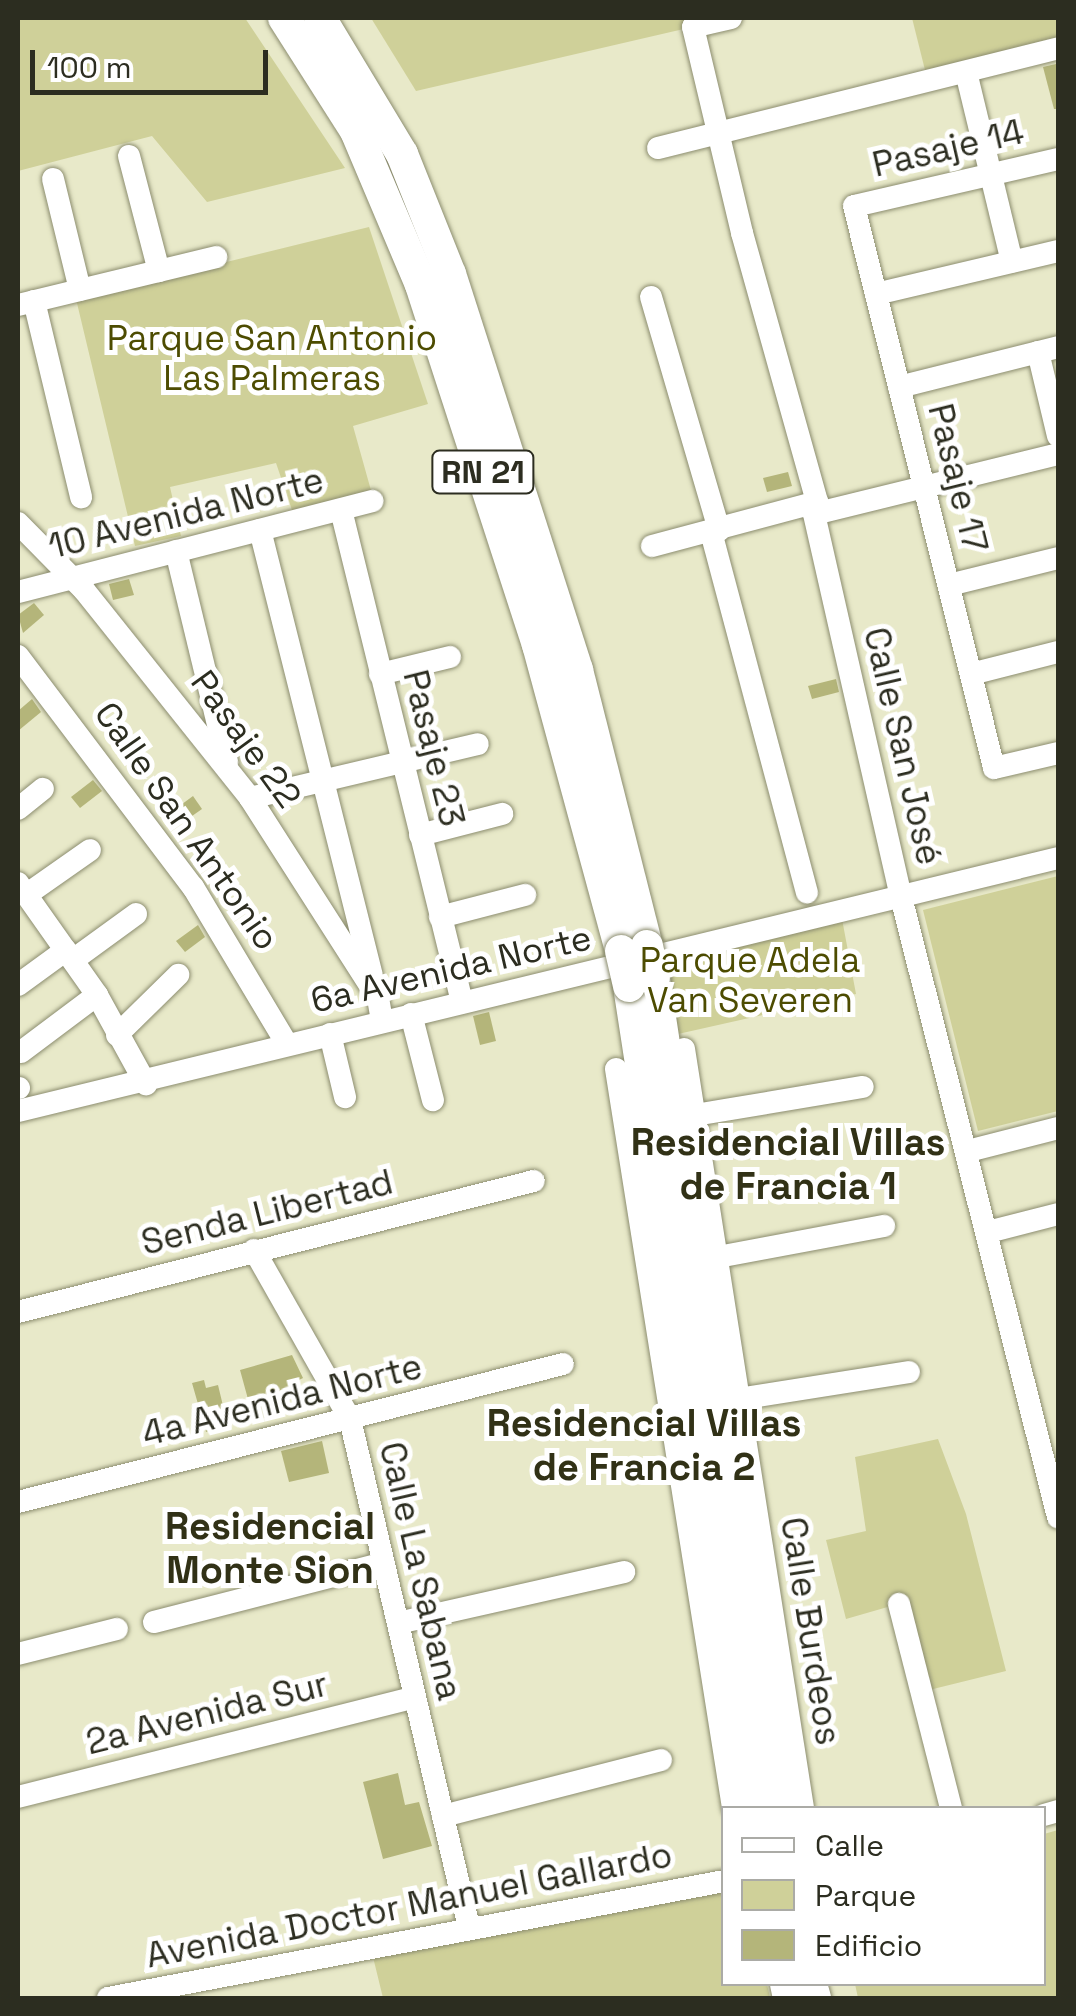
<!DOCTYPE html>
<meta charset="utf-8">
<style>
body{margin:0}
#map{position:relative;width:1076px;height:2016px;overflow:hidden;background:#e8e9c9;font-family:"Space Grotesk",sans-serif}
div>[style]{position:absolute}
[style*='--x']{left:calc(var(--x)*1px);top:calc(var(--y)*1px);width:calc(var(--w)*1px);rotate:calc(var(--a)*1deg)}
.green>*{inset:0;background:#cfd099}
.building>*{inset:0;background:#b4b57a}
.roads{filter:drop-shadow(0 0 2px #8c8d6f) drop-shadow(0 0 2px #8c8d6f)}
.minor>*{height:22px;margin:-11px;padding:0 11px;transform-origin:11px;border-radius:11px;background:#fff}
.highway>*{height:32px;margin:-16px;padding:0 16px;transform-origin:16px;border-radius:16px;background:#fff}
.bridges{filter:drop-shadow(0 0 2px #8c8d6f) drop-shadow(0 0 2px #8c8d6f)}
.highway-bridge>*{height:32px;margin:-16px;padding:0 16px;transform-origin:16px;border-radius:16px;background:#fff}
span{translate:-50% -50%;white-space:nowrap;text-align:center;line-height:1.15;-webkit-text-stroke:10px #fff;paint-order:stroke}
.shield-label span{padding:2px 8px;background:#fff;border:2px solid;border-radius:8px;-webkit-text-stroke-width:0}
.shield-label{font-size:32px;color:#2c2d20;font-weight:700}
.street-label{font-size:35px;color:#2c2d20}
.park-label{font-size:35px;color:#4d4c01}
.neighbourhood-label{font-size:38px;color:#313116;font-weight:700}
.frame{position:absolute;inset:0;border:20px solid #2c2d20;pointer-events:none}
.legend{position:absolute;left:721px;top:1806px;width:325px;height:180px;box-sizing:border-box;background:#fff;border:2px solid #ababa6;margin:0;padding:12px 18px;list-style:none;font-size:30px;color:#2c2d20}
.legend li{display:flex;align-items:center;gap:20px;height:50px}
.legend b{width:50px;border:2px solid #ababa6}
.scale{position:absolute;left:30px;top:50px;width:238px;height:45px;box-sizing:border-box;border:5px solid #2c2d20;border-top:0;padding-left:12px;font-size:30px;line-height:35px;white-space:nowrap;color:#2c2d20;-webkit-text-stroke:8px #fff;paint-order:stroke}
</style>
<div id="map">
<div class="green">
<i style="clip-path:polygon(18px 18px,245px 18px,345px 168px,207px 202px,152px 136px,18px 171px)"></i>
<i style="clip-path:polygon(371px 18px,731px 18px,416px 91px)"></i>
<i style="clip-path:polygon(912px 18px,1058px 18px,1058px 40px,926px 74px)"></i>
<i style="clip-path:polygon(369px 227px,428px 404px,353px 426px,372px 494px,293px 513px,276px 463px,170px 487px,181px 536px,135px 546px,76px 299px)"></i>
<i style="clip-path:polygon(1058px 876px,1058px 1111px,978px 1131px,923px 910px)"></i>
<i style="clip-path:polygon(842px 919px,856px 994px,678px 1034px,663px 961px)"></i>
<i style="clip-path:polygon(938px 1439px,966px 1514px,1006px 1671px,921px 1692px,898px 1604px,846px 1619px,826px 1540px,866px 1531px,855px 1457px)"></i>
<i style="clip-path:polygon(1058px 1830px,1058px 1998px,858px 1998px,855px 1984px,1044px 1984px,1044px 1834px)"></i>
<i style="clip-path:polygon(723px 1889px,724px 1984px,767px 1984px,770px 1998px,383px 1998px,373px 1957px)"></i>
</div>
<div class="building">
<i style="clip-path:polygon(1056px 64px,1058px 109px,1054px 109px,1043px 67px)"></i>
<i style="clip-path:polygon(788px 472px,792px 486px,767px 492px,763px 478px)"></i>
<i style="clip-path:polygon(129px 579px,134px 595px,113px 600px,109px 584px)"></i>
<i style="clip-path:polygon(34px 603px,44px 615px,23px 633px,18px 615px)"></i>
<i style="clip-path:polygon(836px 679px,839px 692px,812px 699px,808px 686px)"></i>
<i style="clip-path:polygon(32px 699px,41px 712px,18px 731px,18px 711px)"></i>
<i style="clip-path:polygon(93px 780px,102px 791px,80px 808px,71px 797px)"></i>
<i style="clip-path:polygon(193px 796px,202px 809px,175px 828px,166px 816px)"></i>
<i style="clip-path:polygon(198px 925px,205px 937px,185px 952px,176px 941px)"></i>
<i style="clip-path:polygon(489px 1012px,496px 1041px,480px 1045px,473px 1016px)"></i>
<i style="clip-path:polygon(292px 1355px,303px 1378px,295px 1382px,296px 1391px,271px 1399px,275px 1415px,254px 1421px,240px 1370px)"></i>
<i style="clip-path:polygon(204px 1380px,206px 1388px,218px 1385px,225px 1414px,223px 1427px,206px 1432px,192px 1383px)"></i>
<i style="clip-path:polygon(322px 1441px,329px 1473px,289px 1482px,281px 1451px)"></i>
<i style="clip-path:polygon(398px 1773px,405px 1805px,419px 1802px,432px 1846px,383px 1859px,363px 1782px)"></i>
</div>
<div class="roads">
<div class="minor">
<i style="--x:731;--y:18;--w:39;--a:167"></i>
<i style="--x:693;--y:27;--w:212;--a:76.6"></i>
<i style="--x:742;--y:233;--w:279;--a:74.4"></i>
<i style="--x:817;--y:502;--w:12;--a:104"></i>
<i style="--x:814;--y:514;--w:393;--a:77.2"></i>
<i style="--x:901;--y:897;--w:640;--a:75.79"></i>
<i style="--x:966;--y:72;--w:195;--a:76.4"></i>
<i style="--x:658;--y:148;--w:412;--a:-14"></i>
<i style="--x:129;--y:156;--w:119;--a:75.4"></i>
<i style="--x:1058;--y:159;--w:209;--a:167"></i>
<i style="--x:854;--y:206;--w:579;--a:76.01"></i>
<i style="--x:994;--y:768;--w:66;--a:-13.2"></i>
<i style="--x:53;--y:179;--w:114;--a:76.3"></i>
<i style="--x:876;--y:294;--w:187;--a:-13.3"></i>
<i style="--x:651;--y:297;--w:243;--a:73.7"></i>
<i style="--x:34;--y:301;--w:202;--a:76.5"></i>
<i style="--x:18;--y:305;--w:204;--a:-13.6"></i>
<i style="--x:1038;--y:352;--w:86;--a:76.6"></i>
<i style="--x:899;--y:387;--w:164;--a:-14.1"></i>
<i style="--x:341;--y:510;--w:507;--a:76.18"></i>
<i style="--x:814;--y:514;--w:251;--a:-13.8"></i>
<i style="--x:18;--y:523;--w:94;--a:45.4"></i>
<i style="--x:84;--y:590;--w:266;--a:51.4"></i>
<i style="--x:250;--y:798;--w:237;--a:57.4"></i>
<i style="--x:378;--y:998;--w:23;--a:80"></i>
<i style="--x:260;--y:530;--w:459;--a:75.9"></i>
<i style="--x:711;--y:532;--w:373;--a:75.1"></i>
<i style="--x:652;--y:546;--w:171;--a:-14.9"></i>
<i style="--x:176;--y:551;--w:217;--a:76.4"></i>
<i style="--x:949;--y:585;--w:112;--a:-13.9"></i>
<i style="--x:18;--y:592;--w:366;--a:-14.4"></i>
<i style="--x:18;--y:656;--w:290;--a:52.9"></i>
<i style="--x:193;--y:887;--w:183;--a:59.1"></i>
<i style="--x:380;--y:674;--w:72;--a:-13.7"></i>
<i style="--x:971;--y:674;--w:90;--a:-14.2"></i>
<i style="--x:250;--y:798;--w:234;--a:-13.3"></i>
<i style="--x:18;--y:809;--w:32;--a:-39"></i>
<i style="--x:420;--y:835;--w:85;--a:-14.4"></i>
<i style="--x:18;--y:883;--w:137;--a:54.8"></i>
<i style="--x:97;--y:995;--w:102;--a:61.2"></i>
<i style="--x:26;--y:895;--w:78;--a:-35.1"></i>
<i style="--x:440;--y:917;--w:88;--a:-14.5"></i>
<i style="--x:73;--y:960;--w:78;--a:-36.1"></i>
<i style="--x:18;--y:985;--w:59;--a:-36.1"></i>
<i style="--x:411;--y:1014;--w:89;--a:75.7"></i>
<i style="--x:330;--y:1034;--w:65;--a:76.6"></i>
<i style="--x:117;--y:1035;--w:86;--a:-44.5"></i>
<i style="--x:684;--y:1049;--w:768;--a:81.09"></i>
<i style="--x:21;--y:1052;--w:95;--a:-36.9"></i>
<i style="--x:616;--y:1069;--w:748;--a:81"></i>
<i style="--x:18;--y:1088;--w:1;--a:0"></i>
<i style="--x:18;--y:1111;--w:1070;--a:-13.67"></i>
<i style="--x:695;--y:1115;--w:170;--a:-9.5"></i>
<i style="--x:968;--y:1151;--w:93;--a:-14.3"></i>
<i style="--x:988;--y:1232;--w:72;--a:-14.4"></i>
<i style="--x:254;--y:1250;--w:194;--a:60.4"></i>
<i style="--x:350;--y:1419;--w:522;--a:76.82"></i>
<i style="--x:718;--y:1257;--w:169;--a:-10.6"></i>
<i style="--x:18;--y:1312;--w:532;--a:-14.25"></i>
<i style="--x:739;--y:1399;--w:172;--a:-9"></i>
<i style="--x:18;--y:1502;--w:562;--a:-14.21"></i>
<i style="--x:899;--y:1604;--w:211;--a:75.7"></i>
<i style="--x:154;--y:1622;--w:237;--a:-14.4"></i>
<i style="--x:398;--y:1623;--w:232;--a:-12.7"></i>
<i style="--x:18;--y:1654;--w:102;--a:-14.2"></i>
<i style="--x:18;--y:1797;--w:409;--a:-14.1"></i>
<i style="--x:1044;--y:1815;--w:15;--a:-16"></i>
<i style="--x:443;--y:1816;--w:225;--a:-14.4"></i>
<i style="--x:108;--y:1998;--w:627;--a:-10.75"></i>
</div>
<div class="highway">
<i style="--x:284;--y:18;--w:134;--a:57.5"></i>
<i style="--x:356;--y:131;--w:167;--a:67.1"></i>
<i style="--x:421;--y:285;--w:379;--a:72"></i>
<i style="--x:538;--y:645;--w:317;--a:74.8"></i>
<i style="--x:320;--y:18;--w:159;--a:58.9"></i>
<i style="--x:402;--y:154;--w:129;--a:68.2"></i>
<i style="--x:450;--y:274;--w:416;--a:72.2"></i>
<i style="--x:577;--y:670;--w:285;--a:75.8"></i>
<i style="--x:654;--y:978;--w:840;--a:81.37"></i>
<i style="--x:629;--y:986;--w:832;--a:81.22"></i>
<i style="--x:786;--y:1984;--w:14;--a:78"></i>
<i style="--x:811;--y:1984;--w:15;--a:74"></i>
</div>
</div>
<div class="bridges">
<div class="highway-bridge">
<i style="--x:647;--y:946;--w:33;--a:78"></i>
<i style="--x:621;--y:951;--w:36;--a:77"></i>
</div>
</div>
<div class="shield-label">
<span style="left:483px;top:472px">RN 21</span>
</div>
<div class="street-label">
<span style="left:948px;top:148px;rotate:-13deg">Pasaje 14</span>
<span style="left:958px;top:478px;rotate:76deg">Pasaje 17</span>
<span style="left:186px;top:513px;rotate:-14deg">10 Avenida Norte</span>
<span style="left:246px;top:739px;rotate:54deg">Pasaje 22</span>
<span style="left:903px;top:746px;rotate:77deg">Calle San José</span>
<span style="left:434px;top:748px;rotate:76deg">Pasaje 23</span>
<span style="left:187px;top:826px;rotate:55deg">Calle San Antonio</span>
<span style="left:451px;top:969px;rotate:-13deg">6a Avenida Norte</span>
<span style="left:267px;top:1212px;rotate:-14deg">Senda Libertad</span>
<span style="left:282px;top:1400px;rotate:-14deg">4a Avenida Norte</span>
<span style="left:421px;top:1571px;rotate:77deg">Calle La Sabana</span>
<span style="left:811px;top:1631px;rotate:81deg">Calle Burdeos</span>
<span style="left:207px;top:1713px;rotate:-14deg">2a Avenida Sur</span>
<span style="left:409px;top:1905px;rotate:-11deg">Avenida Doctor Manuel Gallardo</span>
</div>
<div class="park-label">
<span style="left:272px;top:358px">Parque San Antonio<br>Las Palmeras</span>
<span style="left:750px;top:980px">Parque Adela<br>Van Severen</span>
</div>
<div class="neighbourhood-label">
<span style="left:788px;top:1165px">Residencial Villas<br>de Francia 1</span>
<span style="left:644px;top:1446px">Residencial Villas<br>de Francia 2</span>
<span style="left:270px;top:1549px">Residencial<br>Monte Sion</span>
</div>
<div class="frame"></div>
<ul class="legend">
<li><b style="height:12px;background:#fff"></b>Calle</li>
<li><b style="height:28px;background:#cfd099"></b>Parque</li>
<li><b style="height:28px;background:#b4b57a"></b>Edificio</li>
</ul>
<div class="scale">100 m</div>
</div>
